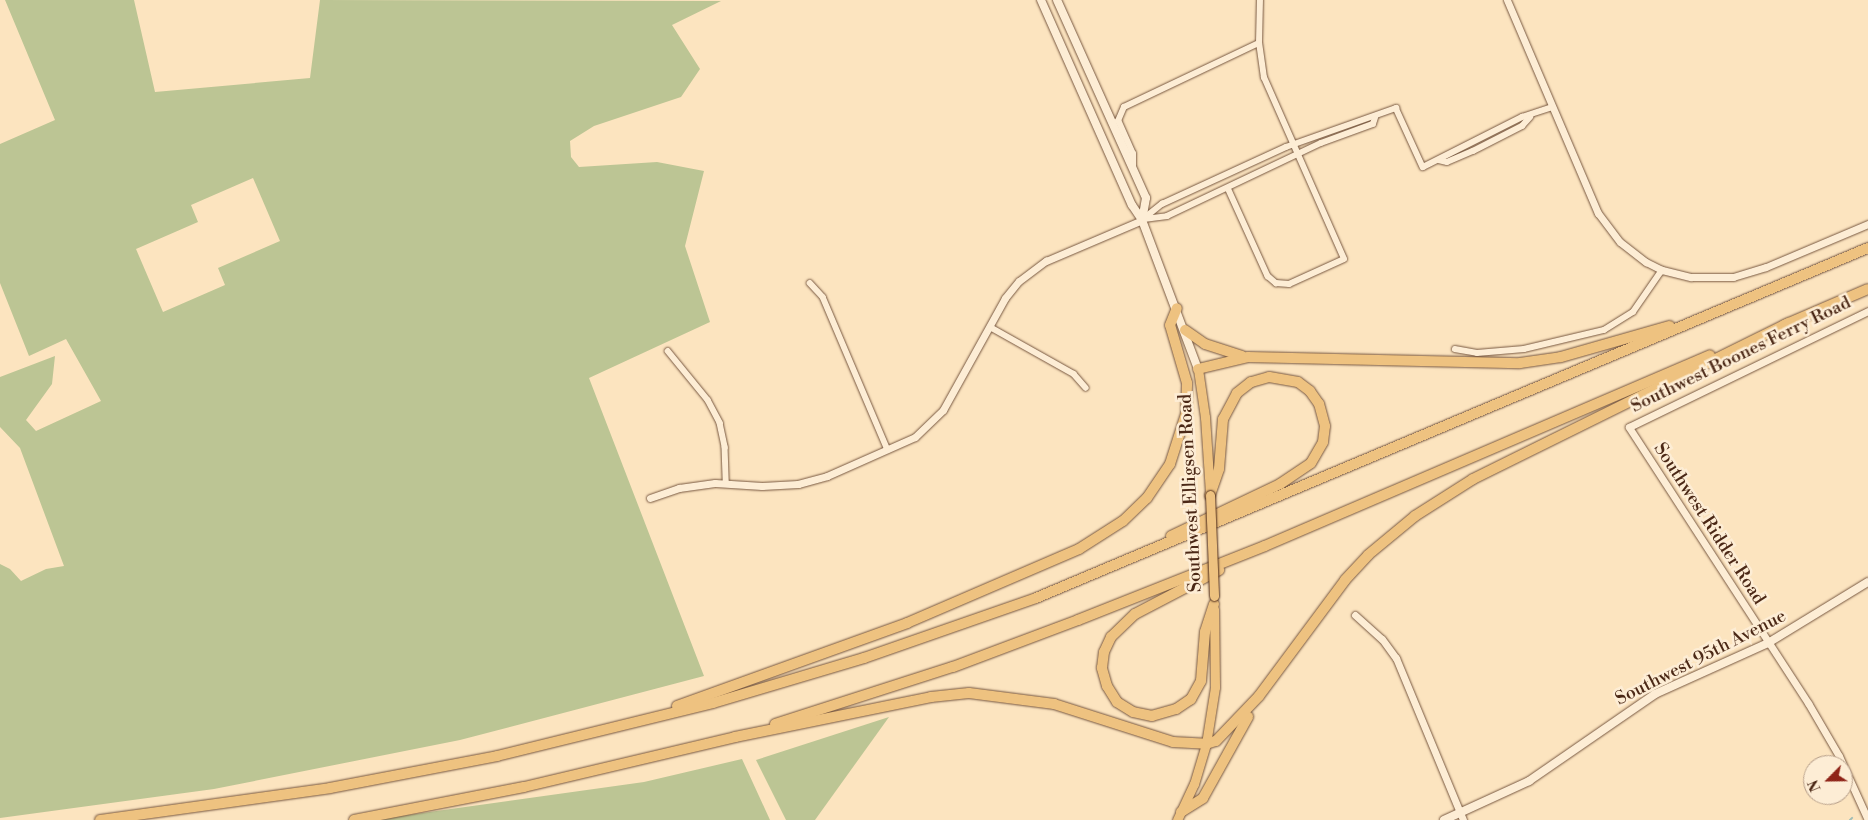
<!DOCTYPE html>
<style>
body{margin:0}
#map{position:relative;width:1868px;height:820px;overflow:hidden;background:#fce4bf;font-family:"Libre Bodoni",serif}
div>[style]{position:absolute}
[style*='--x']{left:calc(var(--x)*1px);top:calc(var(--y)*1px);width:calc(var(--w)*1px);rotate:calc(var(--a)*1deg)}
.green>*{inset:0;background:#bcc594}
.stream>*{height:2px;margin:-1px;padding:0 1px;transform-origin:1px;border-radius:1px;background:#a0beb6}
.roads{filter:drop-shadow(0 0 1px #775740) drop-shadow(0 0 1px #775740)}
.minor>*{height:5.5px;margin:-2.75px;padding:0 2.75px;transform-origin:2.75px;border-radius:2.75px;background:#fdedd5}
.tertiary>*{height:7px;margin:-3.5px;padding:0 3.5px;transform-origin:3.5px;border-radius:3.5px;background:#fdedd5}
.secondary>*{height:8px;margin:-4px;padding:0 4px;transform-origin:4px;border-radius:4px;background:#fdedd5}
.primary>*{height:9px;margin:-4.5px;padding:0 4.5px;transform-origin:4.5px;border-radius:4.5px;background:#eec280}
.motorway>*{height:10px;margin:-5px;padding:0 5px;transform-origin:5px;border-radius:5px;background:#eec280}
.bridges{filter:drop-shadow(0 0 1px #4b2816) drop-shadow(0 0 1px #4b2816)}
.primary-bridge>*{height:9px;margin:-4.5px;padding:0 4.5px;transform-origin:4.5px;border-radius:4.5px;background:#eec280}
span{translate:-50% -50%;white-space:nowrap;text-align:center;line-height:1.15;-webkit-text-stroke:5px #fdedd5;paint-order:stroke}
.street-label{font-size:18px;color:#4b2816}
.north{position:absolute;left:1803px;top:755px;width:50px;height:50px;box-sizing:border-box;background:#fdedd5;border:1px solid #b69e89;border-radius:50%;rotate:247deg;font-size:14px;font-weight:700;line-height:20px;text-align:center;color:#4b2816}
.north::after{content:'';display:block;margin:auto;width:18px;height:22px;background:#8f2418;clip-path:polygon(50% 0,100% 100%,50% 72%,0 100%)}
</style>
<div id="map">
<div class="green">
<i style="clip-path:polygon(evenodd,5px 0,134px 0,155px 92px,310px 78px,320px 0,721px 1px,672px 25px,700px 69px,681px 97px,594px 126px,570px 141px,571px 157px,579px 167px,657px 162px,704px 171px,685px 246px,710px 322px,589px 378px,704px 676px,460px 740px,214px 789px,0 818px,0 564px,10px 569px,21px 581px,46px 569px,64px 566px,20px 448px,0 427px,0 377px,55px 356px,52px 384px,26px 420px,36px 431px,101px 401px,66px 339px,29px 356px,0 283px,0 144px,55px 120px,5px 0,253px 178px,280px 241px,218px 268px,225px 285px,163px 312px,136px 249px,198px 222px,191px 205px,253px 178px)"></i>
<i style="clip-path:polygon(889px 717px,815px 820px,786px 820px,756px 760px)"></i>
<i style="clip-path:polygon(742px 759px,770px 820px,372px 820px,644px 782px)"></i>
</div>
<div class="stream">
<i style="--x:1850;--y:820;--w:3;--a:-45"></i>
</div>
<div class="roads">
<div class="minor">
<i style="--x:1439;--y:160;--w:8;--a:14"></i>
<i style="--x:1447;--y:162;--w:28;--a:-23"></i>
<i style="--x:1473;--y:151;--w:55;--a:-27"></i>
<i style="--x:1522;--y:126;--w:12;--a:-48"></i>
<i style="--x:1133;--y:167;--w:13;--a:-90"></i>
<i style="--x:1133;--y:154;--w:36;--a:-114"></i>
<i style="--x:1118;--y:121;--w:15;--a:-67"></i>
<i style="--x:1124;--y:107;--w:149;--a:-25.4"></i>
<i style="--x:1228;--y:188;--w:97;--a:65.6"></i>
<i style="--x:1268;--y:276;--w:11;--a:41"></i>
<i style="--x:1276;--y:283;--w:13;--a:4"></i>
<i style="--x:1289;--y:284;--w:60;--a:-24.4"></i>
<i style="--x:1344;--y:259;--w:198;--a:-113.8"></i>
<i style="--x:1264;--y:78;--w:35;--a:-98"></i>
<i style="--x:1259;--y:43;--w:43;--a:-88.7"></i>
<i style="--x:1144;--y:219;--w:23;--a:-7"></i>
<i style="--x:1167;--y:216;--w:170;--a:-25.4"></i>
<i style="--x:1321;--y:143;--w:55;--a:-20.1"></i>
<i style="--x:1373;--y:124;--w:6;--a:-72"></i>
<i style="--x:1142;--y:220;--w:26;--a:-39"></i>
<i style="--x:1162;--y:204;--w:136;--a:-24.7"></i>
<i style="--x:1286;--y:147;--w:117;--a:-19.5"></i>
<i style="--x:1396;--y:108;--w:65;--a:65.4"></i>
<i style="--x:1423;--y:167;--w:111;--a:-26.8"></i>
<i style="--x:1522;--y:117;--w:32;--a:-18"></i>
<i style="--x:810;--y:283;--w:19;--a:47"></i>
<i style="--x:823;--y:297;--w:166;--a:67"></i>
<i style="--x:990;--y:327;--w:96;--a:29.2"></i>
<i style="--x:1074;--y:374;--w:18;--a:49"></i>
<i style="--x:1455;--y:349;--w:22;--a:10"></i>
<i style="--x:1477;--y:353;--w:47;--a:-4.9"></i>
<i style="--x:1524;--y:349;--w:82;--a:-13.4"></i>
<i style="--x:1604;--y:330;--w:34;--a:-32"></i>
<i style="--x:1633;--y:312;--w:51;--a:-55.4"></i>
<i style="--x:668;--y:351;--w:63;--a:50.8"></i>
<i style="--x:708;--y:400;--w:26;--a:62"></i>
<i style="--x:720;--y:423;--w:25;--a:78"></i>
<i style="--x:725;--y:447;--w:35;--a:88"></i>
</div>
<div class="tertiary">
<i style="--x:1507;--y:0;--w:232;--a:66.9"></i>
<i style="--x:1598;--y:213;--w:36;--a:53"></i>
<i style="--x:1620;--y:242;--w:33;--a:38"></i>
<i style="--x:1646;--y:262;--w:18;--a:27"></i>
<i style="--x:1662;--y:270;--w:30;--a:14"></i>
<i style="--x:1691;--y:277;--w:42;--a:0"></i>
<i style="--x:1733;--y:277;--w:34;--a:-17"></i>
<i style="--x:1766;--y:267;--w:111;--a:-22.9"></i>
<i style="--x:650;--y:498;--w:31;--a:-19"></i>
<i style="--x:679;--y:488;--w:36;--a:-8"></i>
<i style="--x:715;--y:483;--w:47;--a:3.7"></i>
<i style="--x:762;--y:486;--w:36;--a:-3"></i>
<i style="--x:798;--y:484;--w:30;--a:-15"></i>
<i style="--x:827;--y:476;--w:96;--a:-23.9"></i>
<i style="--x:915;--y:437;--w:39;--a:-44"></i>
<i style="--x:943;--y:410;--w:128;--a:-61"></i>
<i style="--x:1005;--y:298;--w:22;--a:-51"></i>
<i style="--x:1019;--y:281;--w:34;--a:-37"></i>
<i style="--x:1046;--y:261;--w:104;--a:-23.1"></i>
<i style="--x:1355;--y:615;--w:36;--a:42"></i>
<i style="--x:1382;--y:639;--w:24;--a:54"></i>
<i style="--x:1396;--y:658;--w:175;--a:67.5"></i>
<i style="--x:1868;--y:820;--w:70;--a:-114.4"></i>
<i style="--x:1839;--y:756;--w:61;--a:-120.3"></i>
<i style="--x:1808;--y:703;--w:329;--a:-123"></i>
<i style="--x:1629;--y:427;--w:266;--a:-25.9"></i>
</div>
<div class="secondary">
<i style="--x:1041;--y:0;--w:224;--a:66.1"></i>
<i style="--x:1132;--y:205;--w:18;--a:56"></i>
<i style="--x:1142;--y:220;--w:159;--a:69.4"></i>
<i style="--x:1057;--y:0;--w:217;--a:65.8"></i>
<i style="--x:1146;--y:198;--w:22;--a:100"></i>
<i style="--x:1444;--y:820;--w:94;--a:-24.6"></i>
<i style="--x:1529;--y:781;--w:153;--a:-34.6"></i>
<i style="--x:1655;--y:694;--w:124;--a:-24.3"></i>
<i style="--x:1768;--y:643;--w:117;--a:-31.4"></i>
</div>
<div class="primary">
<i style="--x:1198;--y:369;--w:49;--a:81.7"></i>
<i style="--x:1205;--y:417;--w:76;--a:86.2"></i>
<i style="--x:1177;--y:820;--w:40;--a:-65"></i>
<i style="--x:1194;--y:784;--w:42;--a:-73.3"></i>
<i style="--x:1206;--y:744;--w:58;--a:-81"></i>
<i style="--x:1215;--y:687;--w:78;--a:-90.7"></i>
</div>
<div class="motorway">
<i style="--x:1784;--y:325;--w:91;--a:-23.2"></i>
<i style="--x:1185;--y:330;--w:24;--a:35"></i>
<i style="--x:1205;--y:344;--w:39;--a:18"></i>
<i style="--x:1198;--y:369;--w:51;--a:-13.5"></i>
<i style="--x:1248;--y:357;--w:272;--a:1.3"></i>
<i style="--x:1520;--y:363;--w:41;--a:-8.3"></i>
<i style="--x:1561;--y:357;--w:113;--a:-15.9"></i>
<i style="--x:1171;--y:536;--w:121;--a:-25.5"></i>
<i style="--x:1280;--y:484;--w:37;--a:-34"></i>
<i style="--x:1311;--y:463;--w:24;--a:-60"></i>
<i style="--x:1323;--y:442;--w:16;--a:-83"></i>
<i style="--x:1325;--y:426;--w:23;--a:-105"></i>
<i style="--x:1319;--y:404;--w:16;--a:-125"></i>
<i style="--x:1310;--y:391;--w:15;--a:-143"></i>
<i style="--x:1298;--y:382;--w:29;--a:-170"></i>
<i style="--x:1269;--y:377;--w:19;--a:164"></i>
<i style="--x:1251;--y:382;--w:18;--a:142"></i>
<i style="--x:1237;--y:393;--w:30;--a:118"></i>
<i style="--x:1223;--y:419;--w:50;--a:94.6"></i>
<i style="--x:1219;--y:469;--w:28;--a:109"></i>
<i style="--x:1214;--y:604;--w:29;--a:108"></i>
<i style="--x:1205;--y:632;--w:49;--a:94.7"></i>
<i style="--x:1201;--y:681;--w:21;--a:119"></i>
<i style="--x:1191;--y:699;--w:18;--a:146"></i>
<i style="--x:1176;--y:709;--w:25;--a:164"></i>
<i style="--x:1152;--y:716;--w:19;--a:-168"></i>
<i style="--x:1133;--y:712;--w:19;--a:-148"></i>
<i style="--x:1117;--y:702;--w:19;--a:-122"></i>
<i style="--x:1107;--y:686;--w:19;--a:-106"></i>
<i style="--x:1102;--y:668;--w:16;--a:-83"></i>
<i style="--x:1104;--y:652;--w:17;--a:-65"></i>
<i style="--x:1111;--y:637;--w:33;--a:-44"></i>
<i style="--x:1135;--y:614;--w:95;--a:-27.6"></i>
<i style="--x:677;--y:706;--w:245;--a:-19.8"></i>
<i style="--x:907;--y:623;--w:187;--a:-23.3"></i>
<i style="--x:1079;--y:549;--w:52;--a:-32.5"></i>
<i style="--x:1123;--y:521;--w:33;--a:-44"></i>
<i style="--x:1147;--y:498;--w:41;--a:-55.9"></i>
<i style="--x:1170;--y:464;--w:52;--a:-72.3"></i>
<i style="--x:1186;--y:414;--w:31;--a:-88"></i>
<i style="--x:1187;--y:383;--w:60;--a:-106.3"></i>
<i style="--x:1170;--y:325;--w:18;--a:-68"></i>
<i style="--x:775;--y:724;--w:187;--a:-17.8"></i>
<i style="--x:953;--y:667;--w:134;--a:-20.6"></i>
<i style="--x:1078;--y:620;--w:201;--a:-21.6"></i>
<i style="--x:1265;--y:546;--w:484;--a:-23.2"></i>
<i style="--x:1181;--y:812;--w:26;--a:-32"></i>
<i style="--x:1203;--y:798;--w:93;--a:-60.9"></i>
<i style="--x:100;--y:820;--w:232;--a:-7.9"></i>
<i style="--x:330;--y:788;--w:170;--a:-10.8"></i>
<i style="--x:497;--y:756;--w:222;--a:-13.8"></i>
<i style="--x:713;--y:703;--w:158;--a:-16.6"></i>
<i style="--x:864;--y:658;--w:182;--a:-19.2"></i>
<i style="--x:1036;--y:598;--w:903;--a:-22.82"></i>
<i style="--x:354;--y:820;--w:173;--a:-11"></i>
<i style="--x:524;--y:787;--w:217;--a:-13.3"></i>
<i style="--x:735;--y:737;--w:200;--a:-11.5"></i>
<i style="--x:931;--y:697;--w:38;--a:-6"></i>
<i style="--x:969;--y:693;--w:86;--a:7.4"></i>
<i style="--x:1054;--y:704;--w:125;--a:17.7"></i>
<i style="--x:1173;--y:742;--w:33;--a:3"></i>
<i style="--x:1206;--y:744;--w:10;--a:-17"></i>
<i style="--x:1216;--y:741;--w:62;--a:-46.3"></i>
<i style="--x:1259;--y:696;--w:144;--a:-53.4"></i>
<i style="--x:1345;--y:580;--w:34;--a:-47"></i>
<i style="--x:1368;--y:555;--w:61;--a:-39.7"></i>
<i style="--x:1415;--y:516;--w:69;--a:-32.5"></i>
<i style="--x:1473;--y:479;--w:352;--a:-26.3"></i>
</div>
</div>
<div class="bridges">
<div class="primary-bridge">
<i style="--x:1210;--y:495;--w:101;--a:87.7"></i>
</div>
</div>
<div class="street-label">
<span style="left:1741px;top:355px;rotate:-26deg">Southwest Boones Ferry Road</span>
<span style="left:1191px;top:493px;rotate:-93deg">Southwest Elligsen Road</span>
<span style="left:1709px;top:524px;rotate:57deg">Southwest Ridder Road</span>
<span style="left:1701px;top:658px;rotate:-27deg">Southwest 95th Avenue</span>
</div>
<div class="north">N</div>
</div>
